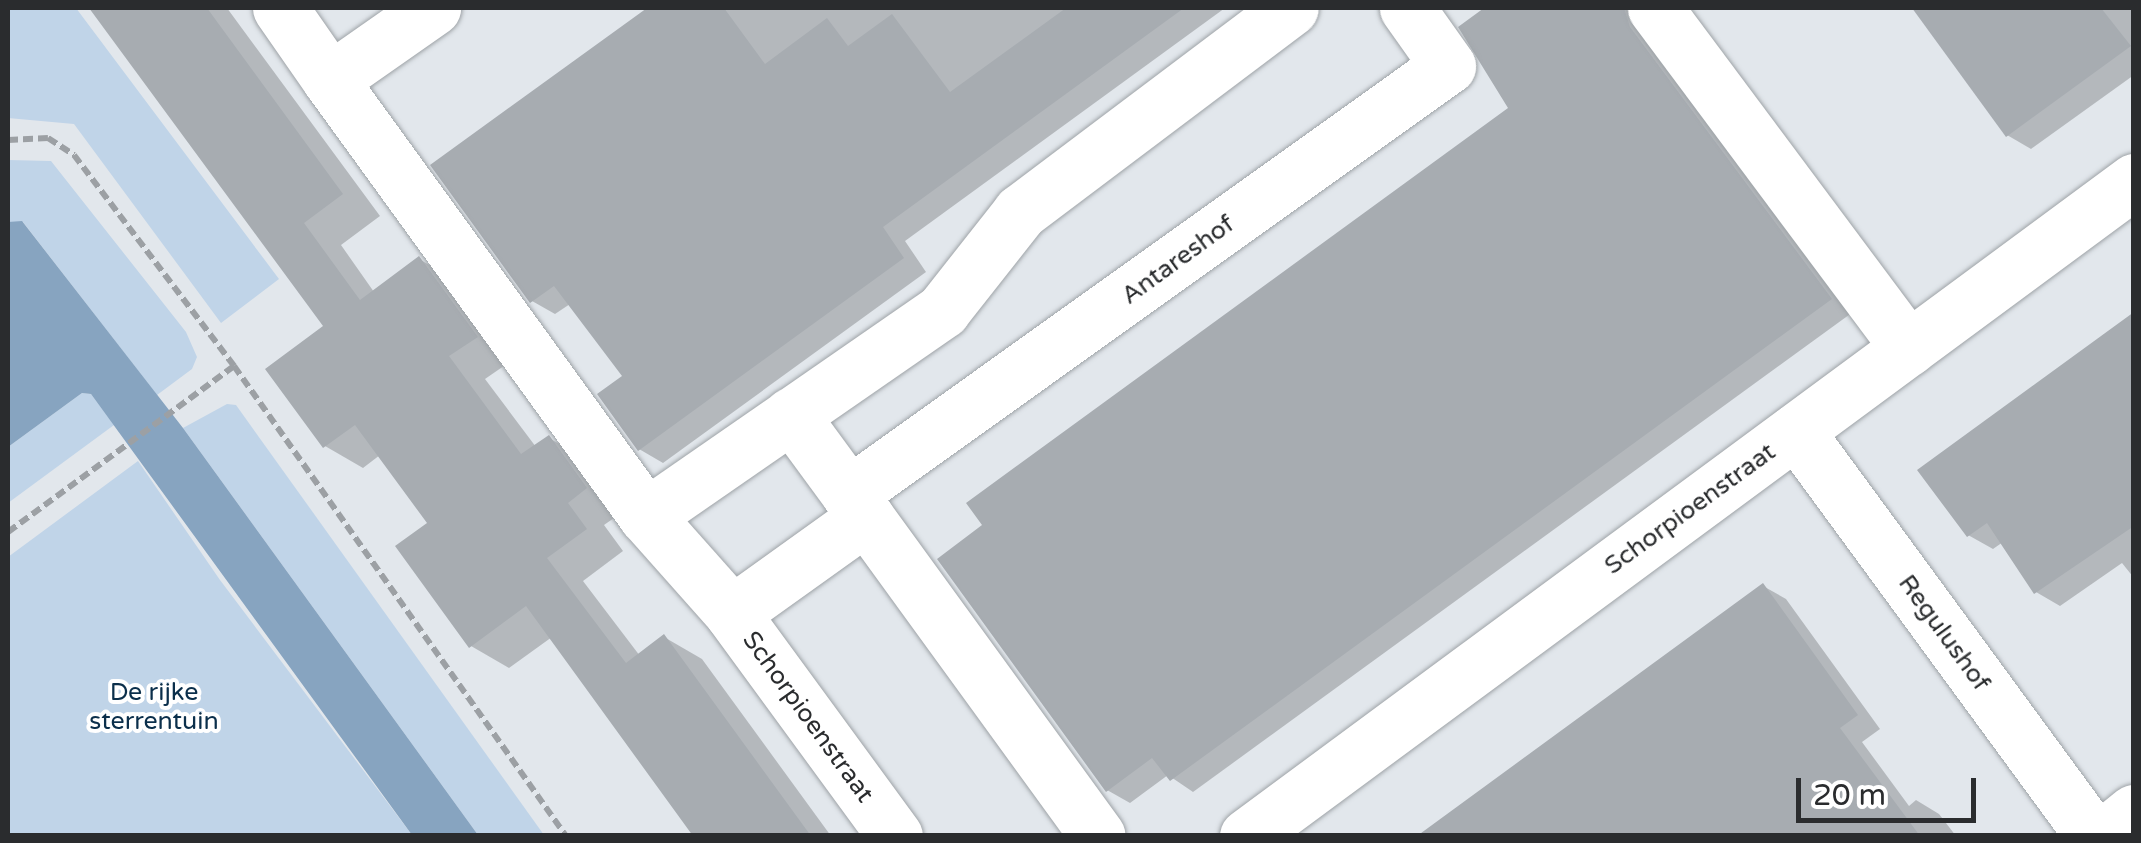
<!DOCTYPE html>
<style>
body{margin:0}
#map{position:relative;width:2141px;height:843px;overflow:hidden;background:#e2e7ec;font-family:"Varela Round",sans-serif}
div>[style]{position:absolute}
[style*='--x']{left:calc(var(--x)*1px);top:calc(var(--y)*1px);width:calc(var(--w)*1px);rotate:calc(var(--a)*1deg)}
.green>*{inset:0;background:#c0d4e8}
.water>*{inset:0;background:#87a4c0}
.shadow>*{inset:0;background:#0003}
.building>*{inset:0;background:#a7acb1}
.path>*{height:6px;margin-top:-3px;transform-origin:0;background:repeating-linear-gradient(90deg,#9ca0a4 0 10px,transparent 0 15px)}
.roads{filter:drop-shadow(0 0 2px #9ea3a7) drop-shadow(0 0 2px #9ea3a7)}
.minor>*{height:55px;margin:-27.5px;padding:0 27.5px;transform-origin:27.5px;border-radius:27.5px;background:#fff}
span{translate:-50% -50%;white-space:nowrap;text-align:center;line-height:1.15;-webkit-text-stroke:8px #fff;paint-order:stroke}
.street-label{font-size:25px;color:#2a2c2e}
.park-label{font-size:25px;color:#0b2f4b}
.frame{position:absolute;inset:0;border:10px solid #2a2c2e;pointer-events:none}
.scale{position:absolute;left:1796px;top:778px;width:180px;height:45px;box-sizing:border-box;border:5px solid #2a2c2e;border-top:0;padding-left:12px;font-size:30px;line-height:35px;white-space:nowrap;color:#2a2c2e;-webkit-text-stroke:8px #fff;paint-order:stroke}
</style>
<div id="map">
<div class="green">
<i style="clip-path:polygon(8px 8px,76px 8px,279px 279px,221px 323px,74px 124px,8px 118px)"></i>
<i style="clip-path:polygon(8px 160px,51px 161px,186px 332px,197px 357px,192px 369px,157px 395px,23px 222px,8px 222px)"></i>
<i style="clip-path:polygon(82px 393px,91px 394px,114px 425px,8px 503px,8px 447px)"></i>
<i style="clip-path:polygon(227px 404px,236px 405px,544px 835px,478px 835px,183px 428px)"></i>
<i style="clip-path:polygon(138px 461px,220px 580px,412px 835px,8px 835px,8px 557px)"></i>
</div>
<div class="water">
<i style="clip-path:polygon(22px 221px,183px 428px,478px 835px,412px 835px,91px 394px,82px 393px,8px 447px,8px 222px)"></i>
</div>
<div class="shadow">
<i style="clip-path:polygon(92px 8px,227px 8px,380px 216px,341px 245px,374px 292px,419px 259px,457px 281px,514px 359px,485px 379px,536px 447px,549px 438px,587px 460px,624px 511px,604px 525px,623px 551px,583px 581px,640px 656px,664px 637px,702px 659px,831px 836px,696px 836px,552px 637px,509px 668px,471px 646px,431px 524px,380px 455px,363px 468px,325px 446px,326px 327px)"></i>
<i style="clip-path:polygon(651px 8px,1225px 8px,905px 241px,926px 272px,663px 463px,639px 449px,626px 377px,570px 304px,555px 314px,532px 301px,434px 166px)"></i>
<i style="clip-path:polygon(1492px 8px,1643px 8px,1853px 312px,1193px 792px,1168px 775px,1130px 803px,1107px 790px,1511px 108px,1463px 29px)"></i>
<i style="clip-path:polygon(1916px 8px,2134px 8px,2134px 75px,2031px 149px,2007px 135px)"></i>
<i style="clip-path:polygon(2134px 315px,2134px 578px,2122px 563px,2060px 606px,2036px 592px,2003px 542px,1993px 549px,1968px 535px)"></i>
<i style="clip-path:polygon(1763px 586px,1786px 599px,1880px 729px,1862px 742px,1909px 806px,1916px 800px,1939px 814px,1956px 836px,1420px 836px)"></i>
</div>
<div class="building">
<i style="clip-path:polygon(89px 8px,207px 8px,343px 194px,304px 223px,360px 300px,419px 256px,478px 337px,449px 356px,521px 454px,549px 435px,587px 488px,568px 503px,587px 529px,547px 558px,626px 663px,664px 634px,811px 836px,693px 836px,526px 606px,469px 648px,395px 546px,427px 523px,355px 425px,323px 448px,265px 369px,323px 326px)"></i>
<i style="clip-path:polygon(647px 8px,724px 8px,765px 64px,827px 18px,848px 46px,892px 14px,950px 92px,1066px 8px,1184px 8px,883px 227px,904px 258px,638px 451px,597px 394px,622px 376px,554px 286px,530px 303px,430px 165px)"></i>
<i style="clip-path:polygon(1484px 8px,1624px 8px,1630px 27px,1832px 299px,1170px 781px,1152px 758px,1106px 792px,937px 559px,982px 525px,966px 503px,1508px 108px,1458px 27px)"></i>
<i style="clip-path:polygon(1912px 8px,2101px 8px,2131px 46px,2006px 137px)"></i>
<i style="clip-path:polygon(2134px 312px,2134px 526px,2034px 594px,1987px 523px,1967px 537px,1917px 470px)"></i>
<i style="clip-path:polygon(1763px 583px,1858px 715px,1840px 728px,1920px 836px,1417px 836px)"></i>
</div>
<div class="path">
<i style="--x:8;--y:140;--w:40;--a:-2.9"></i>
<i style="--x:48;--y:138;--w:31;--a:33"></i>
<i style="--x:74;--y:155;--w:265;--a:52.8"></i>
<i style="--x:234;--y:366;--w:575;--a:54.76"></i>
<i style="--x:8;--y:532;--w:280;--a:-36.3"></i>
</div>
<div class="roads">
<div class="minor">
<i style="--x:280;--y:8;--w:88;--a:55.2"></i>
<i style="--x:330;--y:80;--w:126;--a:-35"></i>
<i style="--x:1655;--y:8;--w:424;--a:53.3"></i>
<i style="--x:330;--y:80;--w:538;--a:54.07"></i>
<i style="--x:646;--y:516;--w:130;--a:48.4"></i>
<i style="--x:791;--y:415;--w:127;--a:53.7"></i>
<i style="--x:1796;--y:431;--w:502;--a:53.75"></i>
<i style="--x:849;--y:494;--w:736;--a:-35.55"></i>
<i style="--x:1448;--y:66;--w:71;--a:-125.3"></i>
<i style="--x:646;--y:516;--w:361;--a:-34.7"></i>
<i style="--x:943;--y:310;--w:125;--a:-51.8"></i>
<i style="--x:1020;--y:212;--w:339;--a:-37"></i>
<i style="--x:895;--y:836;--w:276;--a:-126.2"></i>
<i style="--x:732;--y:613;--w:165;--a:-35.6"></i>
<i style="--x:866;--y:517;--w:394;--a:54"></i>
<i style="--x:1247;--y:836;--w:1103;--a:-36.44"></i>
<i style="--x:2104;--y:836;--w:38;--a:-39"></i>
</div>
</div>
<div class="street-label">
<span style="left:1178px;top:260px;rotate:-36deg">Antareshof</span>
<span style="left:1690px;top:509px;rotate:-36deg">Schorpioenstraat</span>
<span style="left:1944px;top:633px;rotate:54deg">Regulushof</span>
<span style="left:808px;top:717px;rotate:54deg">Schorpioenstraat</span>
</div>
<div class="park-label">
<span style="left:154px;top:707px">De rijke<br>sterrentuin</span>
</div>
<div class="frame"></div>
<div class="scale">20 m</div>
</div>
